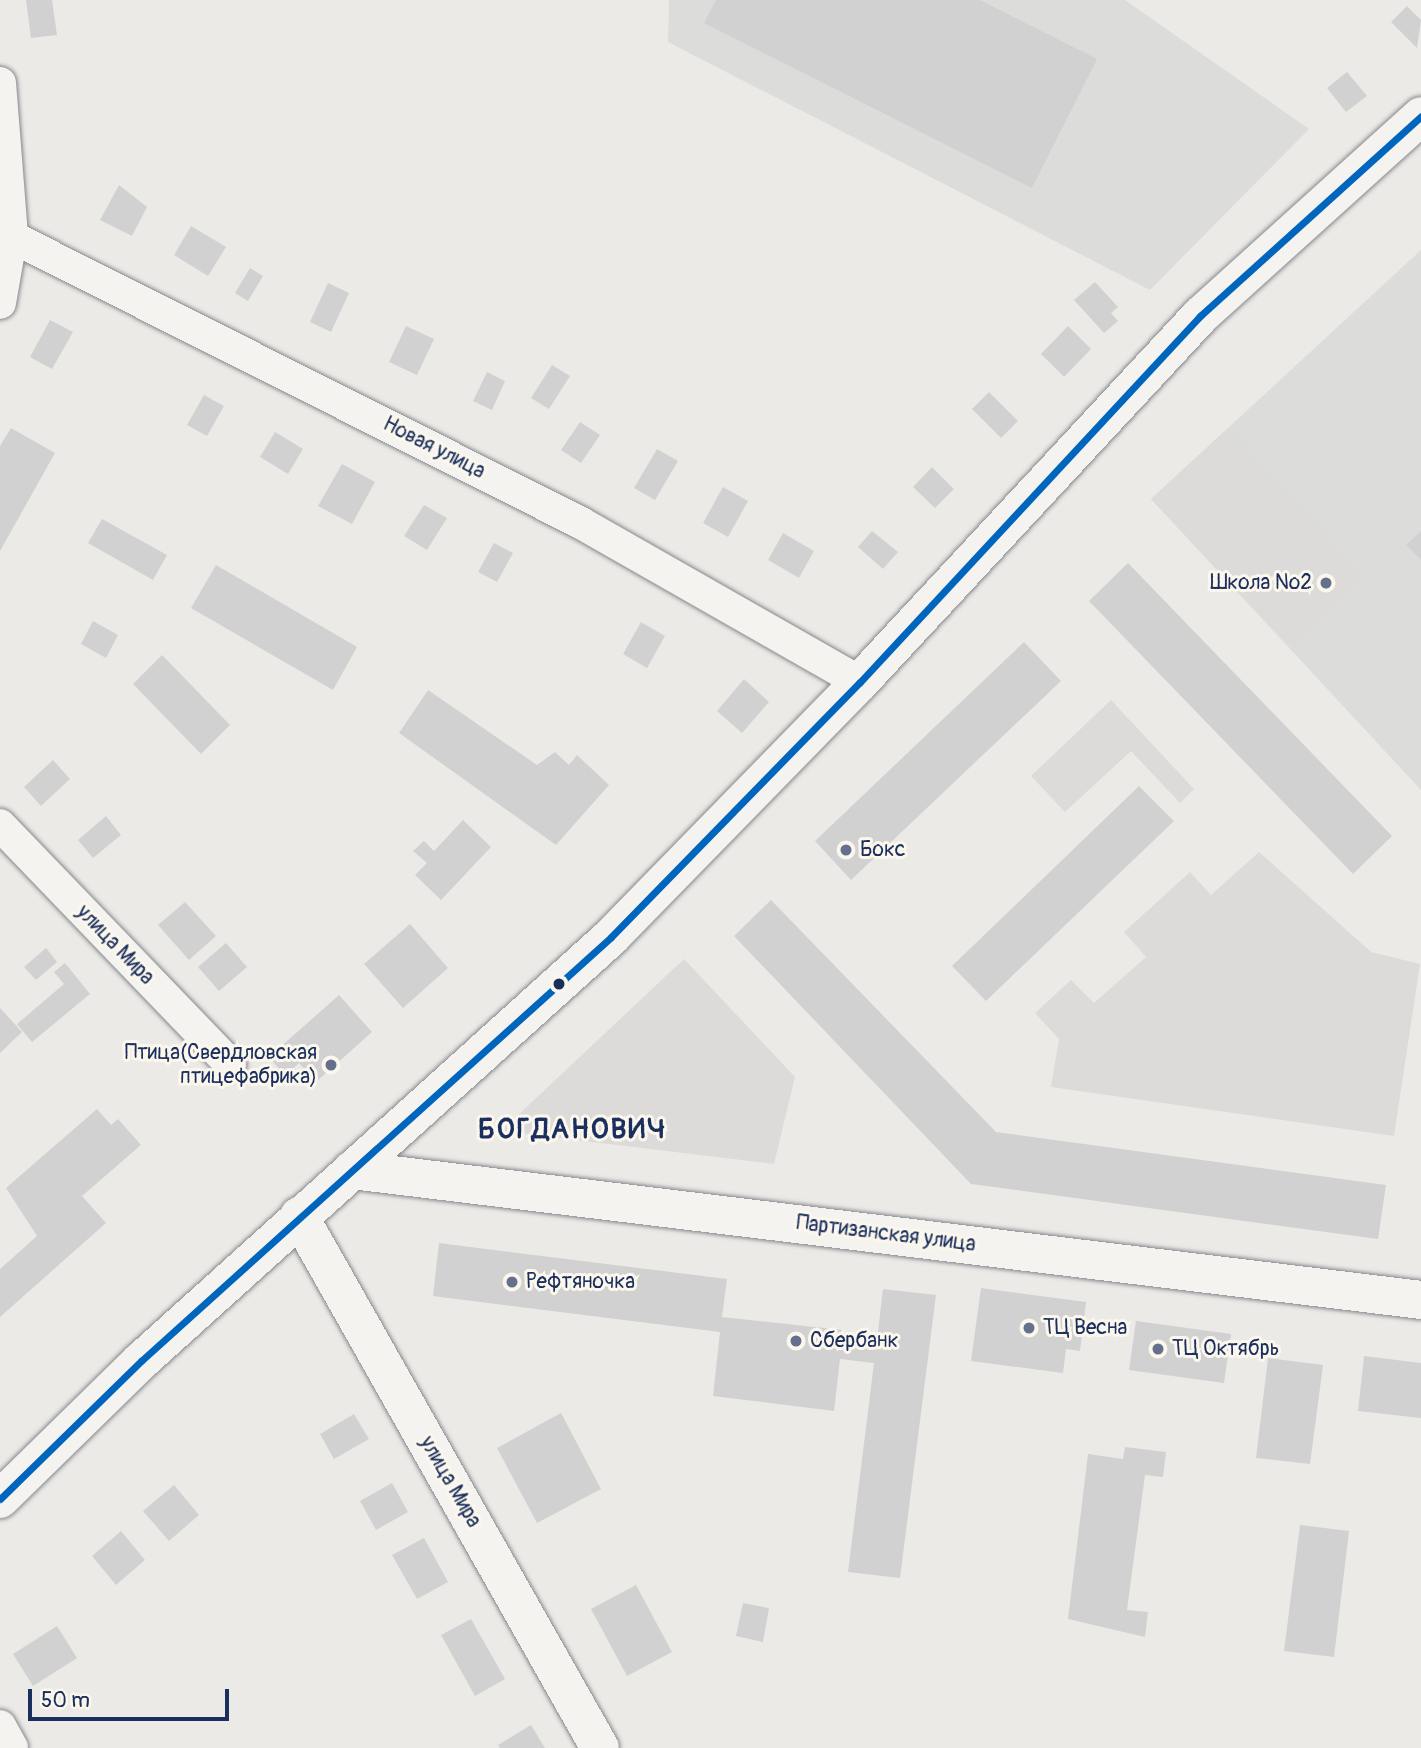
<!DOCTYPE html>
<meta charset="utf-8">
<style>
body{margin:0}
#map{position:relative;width:1421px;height:1748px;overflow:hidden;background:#eceae6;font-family:Pangolin,sans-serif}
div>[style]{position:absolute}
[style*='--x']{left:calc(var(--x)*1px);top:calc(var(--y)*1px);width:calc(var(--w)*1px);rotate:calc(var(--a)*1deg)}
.built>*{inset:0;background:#dcdcda}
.green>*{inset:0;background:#dcdbd9}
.building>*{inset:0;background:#d2d1d1}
.roads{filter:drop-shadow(0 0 2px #85888f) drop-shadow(0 0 2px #85888f)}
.street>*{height:32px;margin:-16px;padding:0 16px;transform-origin:16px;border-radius:16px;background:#f4f3ef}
.secondary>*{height:38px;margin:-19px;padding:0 19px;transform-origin:19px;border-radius:19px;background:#f4f3ef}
.primary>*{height:38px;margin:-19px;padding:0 19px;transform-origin:19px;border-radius:19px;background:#f4f3ef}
.bus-1>*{height:7px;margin:-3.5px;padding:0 3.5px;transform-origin:3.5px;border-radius:3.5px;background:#0065bd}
.dots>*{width:19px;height:19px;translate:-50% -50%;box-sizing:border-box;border:4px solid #fbf7ec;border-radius:50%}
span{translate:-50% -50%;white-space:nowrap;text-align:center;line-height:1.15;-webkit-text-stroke:6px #fbf7ec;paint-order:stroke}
.street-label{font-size:21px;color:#1b2f5e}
.poi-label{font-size:21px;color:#1b2f5e}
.right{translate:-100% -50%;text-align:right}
.left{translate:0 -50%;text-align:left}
.district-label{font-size:28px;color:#1b2f5e;font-weight:700;letter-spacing:2px}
.scale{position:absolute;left:28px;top:1689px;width:201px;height:32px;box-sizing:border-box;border:4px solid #1b2f5e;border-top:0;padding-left:9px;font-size:21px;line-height:24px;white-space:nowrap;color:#1b2f5e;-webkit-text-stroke:5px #fbf7ec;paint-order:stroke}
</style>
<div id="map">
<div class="built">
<i style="clip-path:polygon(669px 0,1125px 0,1309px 129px,1150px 290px,668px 42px)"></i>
<i style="clip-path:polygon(1421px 250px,1421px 790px,1151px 499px)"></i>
</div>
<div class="green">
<i style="clip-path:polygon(1228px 428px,1363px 577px,1293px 649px,1151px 499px)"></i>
<i style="clip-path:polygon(1111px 700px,1194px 789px,1180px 803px,1131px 751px,1065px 812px,1031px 776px)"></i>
<i style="clip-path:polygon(1259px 852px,1371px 952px,1420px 964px,1394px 1136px,1051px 1087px,1059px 1039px,1035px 1013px,1071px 980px,1094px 1003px,1146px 957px,1124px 932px,1190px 872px,1211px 895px)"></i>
<i style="clip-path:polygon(684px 959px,795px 1077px,774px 1164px,501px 1131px)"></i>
</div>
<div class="building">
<i style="clip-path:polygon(26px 0,52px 0,57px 35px,31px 38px)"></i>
<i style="clip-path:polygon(716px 0,980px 0,1097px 59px,1032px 188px,704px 23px)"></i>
<i style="clip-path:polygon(1407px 6px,1421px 20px,1417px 48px,1391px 22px)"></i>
<i style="clip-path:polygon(1347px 72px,1367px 96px,1346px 112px,1327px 88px)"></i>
<i style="clip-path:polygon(119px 185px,147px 207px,132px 236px,100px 220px)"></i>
<i style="clip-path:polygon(191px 226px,226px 247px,208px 276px,174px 255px)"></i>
<i style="clip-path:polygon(250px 268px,263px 276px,248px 301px,235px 293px)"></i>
<i style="clip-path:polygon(1095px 282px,1118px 307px,1111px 313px,1118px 321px,1104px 333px,1074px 300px)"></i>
<i style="clip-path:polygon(328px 283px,349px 293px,331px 332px,310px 322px)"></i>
<i style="clip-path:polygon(50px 320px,73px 332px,52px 369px,30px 357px)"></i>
<i style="clip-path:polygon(406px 326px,434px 339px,417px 375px,389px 362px)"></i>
<i style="clip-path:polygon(1068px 326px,1091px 349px,1064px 377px,1041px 354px)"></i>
<i style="clip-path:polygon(552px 365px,570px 376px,549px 409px,531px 398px)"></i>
<i style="clip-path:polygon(487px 372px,505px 381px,492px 410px,473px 401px)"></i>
<i style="clip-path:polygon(989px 392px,1018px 421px,1001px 438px,972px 409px)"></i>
<i style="clip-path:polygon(204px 395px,224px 406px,207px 436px,187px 425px)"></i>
<i style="clip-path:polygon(580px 422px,600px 435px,581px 463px,561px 450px)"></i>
<i style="clip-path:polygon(11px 428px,55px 453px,0 551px,0 446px)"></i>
<i style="clip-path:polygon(275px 432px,303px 449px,288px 474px,260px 457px)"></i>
<i style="clip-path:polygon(657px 449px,678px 461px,655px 500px,634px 488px)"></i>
<i style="clip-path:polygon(342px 464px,375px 482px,352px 524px,318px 506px)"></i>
<i style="clip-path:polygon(932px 467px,954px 489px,935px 508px,913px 487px)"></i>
<i style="clip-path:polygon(723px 487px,748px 501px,728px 537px,703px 523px)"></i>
<i style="clip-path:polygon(424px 505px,447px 518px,427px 550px,404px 536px)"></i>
<i style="clip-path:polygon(102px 519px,167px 555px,153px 580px,88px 543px)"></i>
<i style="clip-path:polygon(872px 531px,898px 552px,883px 569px,858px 547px)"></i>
<i style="clip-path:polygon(1421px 531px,1421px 560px,1406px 545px)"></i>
<i style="clip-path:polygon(783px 533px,814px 551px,799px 578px,768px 560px)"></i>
<i style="clip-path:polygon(494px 543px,513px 553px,497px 582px,478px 572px)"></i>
<i style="clip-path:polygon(1128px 563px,1392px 836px,1353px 874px,1089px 601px)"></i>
<i style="clip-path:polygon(216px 565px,357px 647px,333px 690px,191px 608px)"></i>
<i style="clip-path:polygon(93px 621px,118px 635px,106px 658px,81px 644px)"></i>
<i style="clip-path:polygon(641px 622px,665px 636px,647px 668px,623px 654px)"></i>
<i style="clip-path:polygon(1024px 642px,1061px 681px,851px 880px,815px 841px)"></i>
<i style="clip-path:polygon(162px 655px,230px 725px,201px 754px,133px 684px)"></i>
<i style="clip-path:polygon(744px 679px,769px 702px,742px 733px,717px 711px)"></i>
<i style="clip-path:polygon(428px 690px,537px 765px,555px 752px,569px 765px,577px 755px,609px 785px,556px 845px,399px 733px)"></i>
<i style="clip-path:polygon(53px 760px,70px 779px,41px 806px,24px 787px)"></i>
<i style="clip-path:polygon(1139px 786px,1174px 821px,986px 1001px,952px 966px)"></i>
<i style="clip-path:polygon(106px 816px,121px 835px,93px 858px,78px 840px)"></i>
<i style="clip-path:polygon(463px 820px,491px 847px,441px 900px,415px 875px,427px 863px,413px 851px,424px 841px,434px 851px)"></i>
<i style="clip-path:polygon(771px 900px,996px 1132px,1386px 1185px,1378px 1239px,971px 1184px,734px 936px)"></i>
<i style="clip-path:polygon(185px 902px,216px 936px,189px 960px,158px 925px)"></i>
<i style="clip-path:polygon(410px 924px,448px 968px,403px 1008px,364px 964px)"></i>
<i style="clip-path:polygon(226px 943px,247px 967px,219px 991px,198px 967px)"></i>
<i style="clip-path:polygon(46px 948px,57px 962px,36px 980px,24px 967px)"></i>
<i style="clip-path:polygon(65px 963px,90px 994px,32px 1042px,17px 1024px,64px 984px,54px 972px)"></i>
<i style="clip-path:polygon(339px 995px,372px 1032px,316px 1082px,299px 1063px,285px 1076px,269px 1057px)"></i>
<i style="clip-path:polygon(0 1008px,22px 1032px,0 1053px)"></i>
<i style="clip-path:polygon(97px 1109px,111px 1125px,118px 1119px,141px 1145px,82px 1196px,106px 1223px,0 1317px,0 1269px,37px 1236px,6px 1188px)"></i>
<i style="clip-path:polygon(439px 1243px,727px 1279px,722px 1317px,842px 1330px,841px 1336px,877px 1340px,883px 1289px,936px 1295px,900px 1578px,848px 1572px,874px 1363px,840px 1359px,834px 1411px,713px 1396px,720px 1332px,433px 1296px)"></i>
<i style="clip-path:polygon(981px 1288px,1086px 1302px,1080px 1351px,1066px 1349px,1063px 1373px,971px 1361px)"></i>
<i style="clip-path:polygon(1136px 1321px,1231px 1334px,1224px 1383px,1129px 1370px)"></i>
<i style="clip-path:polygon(1364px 1356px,1421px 1363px,1421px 1418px,1358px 1411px)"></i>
<i style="clip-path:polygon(1268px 1358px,1323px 1365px,1310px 1464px,1256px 1458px)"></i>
<i style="clip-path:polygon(561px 1413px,601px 1489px,537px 1523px,497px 1448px)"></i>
<i style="clip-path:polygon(354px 1414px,369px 1439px,334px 1459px,320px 1434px)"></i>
<i style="clip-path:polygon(1125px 1447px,1166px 1452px,1163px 1477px,1145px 1475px,1127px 1610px,1148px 1612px,1145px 1637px,1068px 1619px,1088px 1454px,1123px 1459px)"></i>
<i style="clip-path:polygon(392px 1483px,408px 1512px,376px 1530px,360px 1501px)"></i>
<i style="clip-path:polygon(174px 1485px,199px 1515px,169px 1541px,143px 1511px)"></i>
<i style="clip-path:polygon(1300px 1525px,1349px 1531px,1334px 1657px,1284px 1651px)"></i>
<i style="clip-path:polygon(121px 1531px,145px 1560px,116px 1585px,92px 1556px)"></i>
<i style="clip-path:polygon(424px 1538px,448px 1582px,417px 1599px,392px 1555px)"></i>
<i style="clip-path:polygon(636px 1585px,672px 1652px,627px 1676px,591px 1609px)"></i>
<i style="clip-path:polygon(743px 1603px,769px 1608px,763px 1642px,736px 1636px)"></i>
<i style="clip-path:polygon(471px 1619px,505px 1679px,475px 1696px,441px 1635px)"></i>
<i style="clip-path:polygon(57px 1626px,77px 1658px,33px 1686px,13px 1654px)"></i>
<i style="clip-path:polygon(531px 1725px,545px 1748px,500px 1748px,498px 1745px)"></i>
</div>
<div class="roads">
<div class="street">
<i style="--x:0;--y:83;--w:151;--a:85.5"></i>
<i style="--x:12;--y:234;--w:70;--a:99.9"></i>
<i style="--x:0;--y:231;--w:650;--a:26.68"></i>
<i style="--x:581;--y:523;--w:321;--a:29.7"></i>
<i style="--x:0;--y:825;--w:332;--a:46.1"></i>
<i style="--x:0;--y:1726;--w:25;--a:61"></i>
</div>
<div class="secondary">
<i style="--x:352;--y:1170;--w:1077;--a:6.93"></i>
<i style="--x:299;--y:1216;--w:611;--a:60.5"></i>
</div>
<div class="primary">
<i style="--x:0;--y:1499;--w:197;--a:-44.4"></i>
<i style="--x:141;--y:1361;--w:633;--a:-42.05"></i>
<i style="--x:611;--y:937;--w:356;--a:-45.7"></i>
<i style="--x:860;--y:682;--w:500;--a:-47.1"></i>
<i style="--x:1200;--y:316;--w:298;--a:-42.1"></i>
</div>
</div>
<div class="bus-1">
<i style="--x:0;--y:1499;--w:197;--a:-44.4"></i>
<i style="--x:141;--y:1361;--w:633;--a:-42.05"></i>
<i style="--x:611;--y:937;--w:356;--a:-45.7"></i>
<i style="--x:860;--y:682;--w:500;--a:-47.1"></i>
<i style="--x:1200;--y:316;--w:298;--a:-42.1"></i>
</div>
<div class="dots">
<i style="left:1326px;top:583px;background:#64708e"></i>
<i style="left:846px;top:850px;background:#64708e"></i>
<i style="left:559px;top:984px;background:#1b2f5e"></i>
<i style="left:331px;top:1065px;background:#64708e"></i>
<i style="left:512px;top:1282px;background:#64708e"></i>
<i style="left:1029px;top:1328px;background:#64708e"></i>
<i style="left:796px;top:1341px;background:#64708e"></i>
<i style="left:1158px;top:1349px;background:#64708e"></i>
</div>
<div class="street-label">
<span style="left:434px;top:448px;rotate:27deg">Новая улица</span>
<span style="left:115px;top:945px;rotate:46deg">улица Мира</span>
<span style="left:886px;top:1234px;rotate:7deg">Партизанская улица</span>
<span style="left:450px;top:1482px;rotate:60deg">улица Мира</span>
</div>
<div class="poi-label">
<span class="right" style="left:1312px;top:583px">Школа №2</span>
<span class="left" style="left:860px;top:850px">Бокс</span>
<span class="right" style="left:317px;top:1065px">Птица(Свердловская<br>птицефабрика)</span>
<span class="left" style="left:526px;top:1282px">Рефтяночка</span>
<span class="left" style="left:1043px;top:1328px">ТЦ Весна</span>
<span class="left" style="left:810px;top:1341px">Сбербанк</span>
<span class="left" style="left:1172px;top:1349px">ТЦ Октябрь</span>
</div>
<div class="district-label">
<span style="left:572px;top:1130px">БОГДАНОВИЧ</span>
</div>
<div class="scale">50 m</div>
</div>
